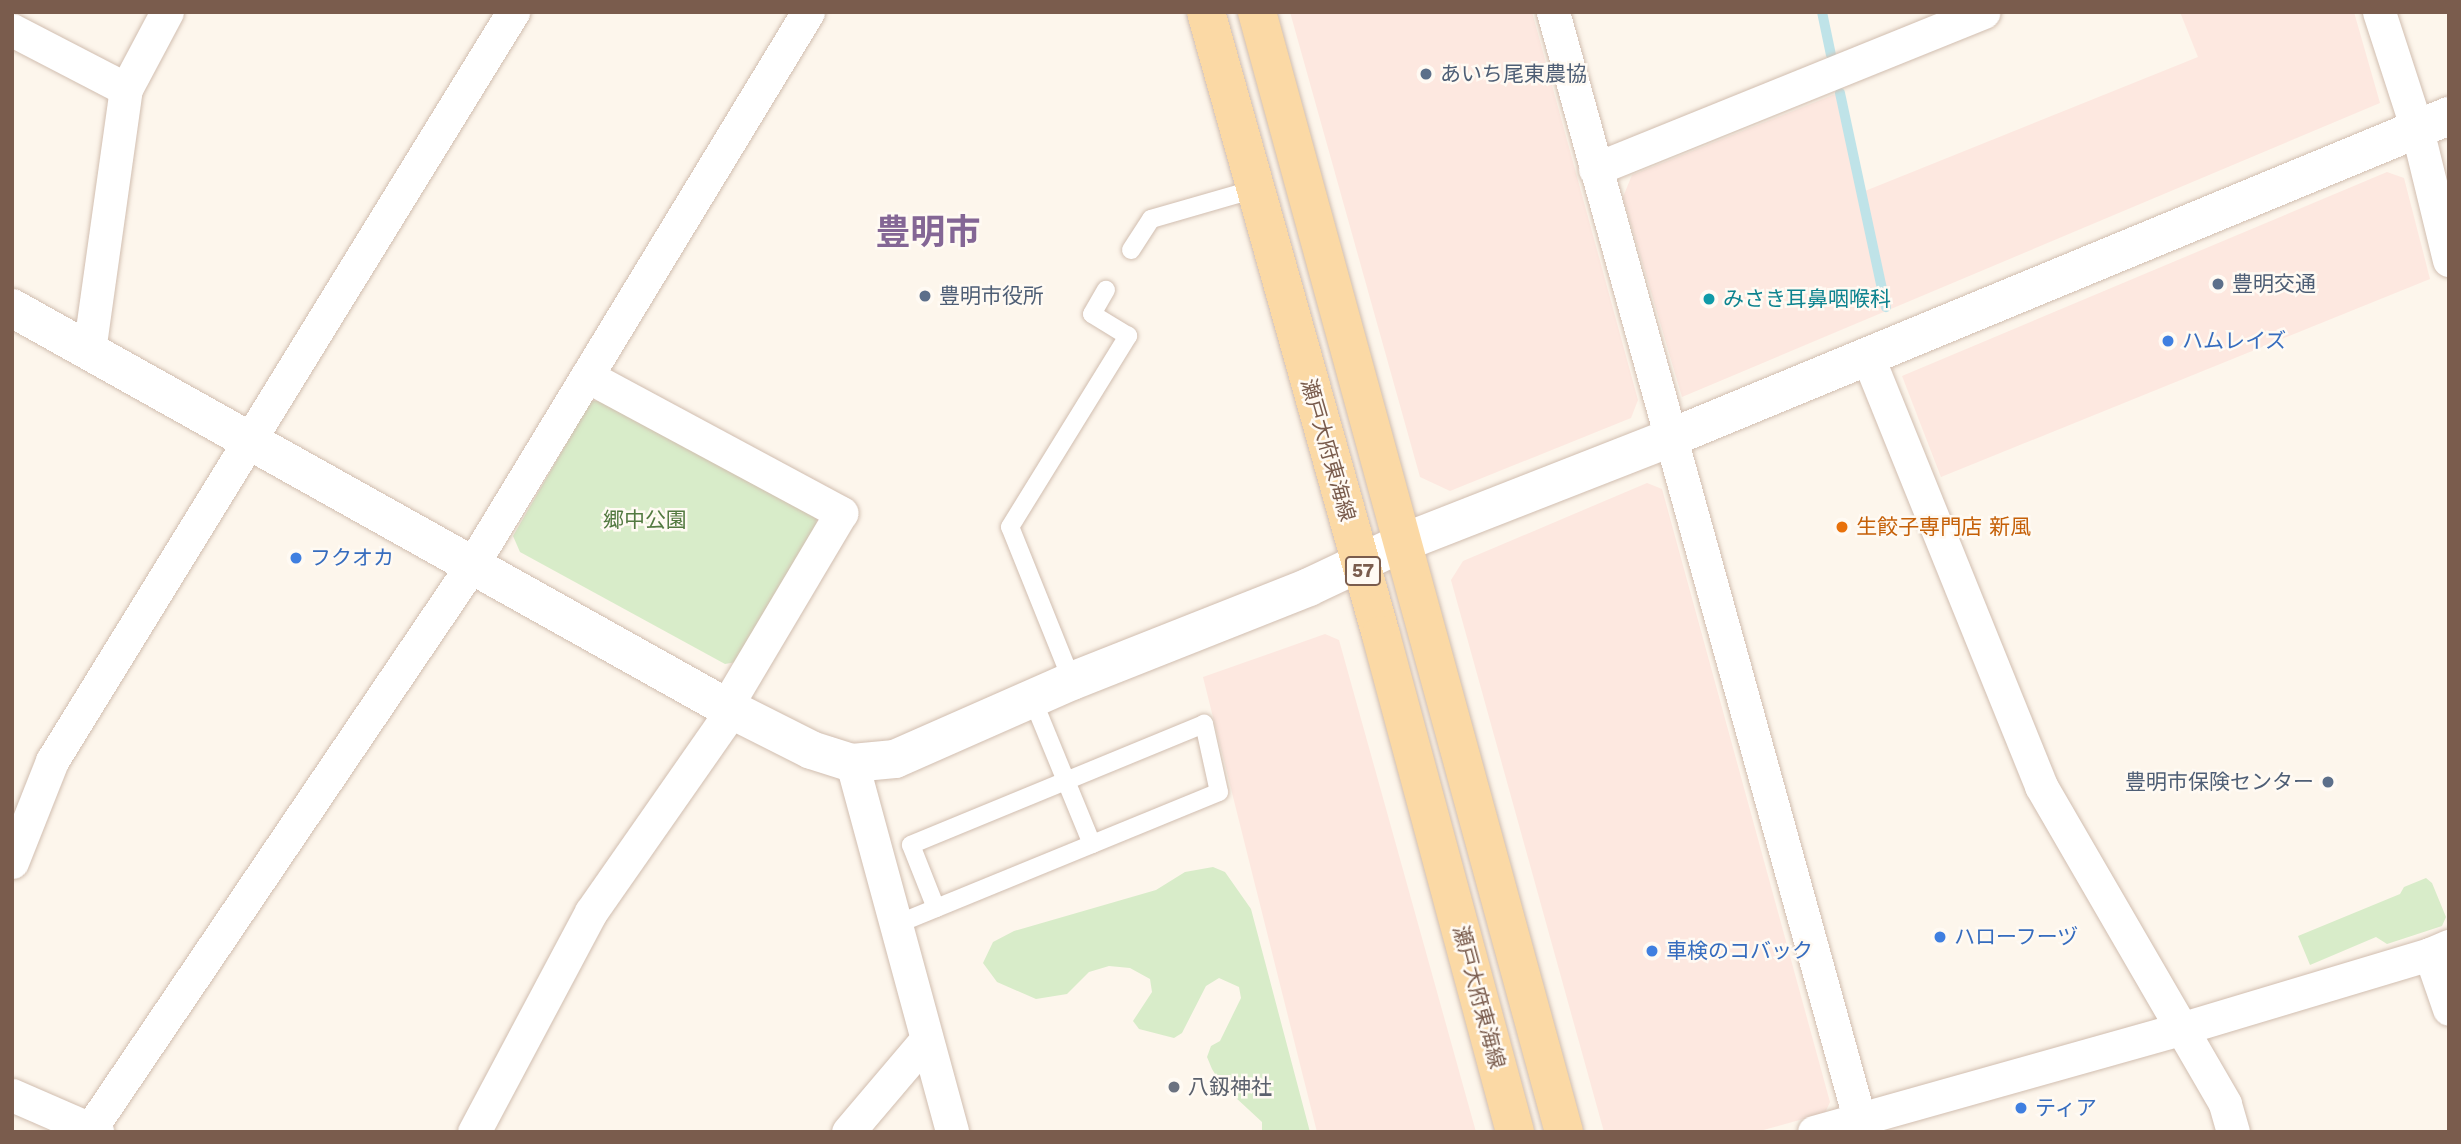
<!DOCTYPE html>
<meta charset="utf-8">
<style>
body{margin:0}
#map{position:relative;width:2461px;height:1144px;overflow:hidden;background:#fdf6ec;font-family:"Work Sans","Noto Sans JP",sans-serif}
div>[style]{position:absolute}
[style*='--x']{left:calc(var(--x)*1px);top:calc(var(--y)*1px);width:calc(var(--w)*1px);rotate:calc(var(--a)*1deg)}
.commercial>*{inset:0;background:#fde8e0}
.green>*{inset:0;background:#d8ecc9}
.stream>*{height:10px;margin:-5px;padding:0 5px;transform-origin:5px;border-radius:5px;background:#bfe3e8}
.roads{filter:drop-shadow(0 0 2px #d1beb0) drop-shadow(0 0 2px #d1beb0)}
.service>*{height:18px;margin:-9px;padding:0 9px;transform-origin:9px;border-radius:9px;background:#fff}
.minor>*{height:33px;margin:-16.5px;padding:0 16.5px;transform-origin:16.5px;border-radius:16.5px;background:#fff}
.tertiary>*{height:38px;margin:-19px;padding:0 19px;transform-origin:19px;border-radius:19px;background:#fff}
.primary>*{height:38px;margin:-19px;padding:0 19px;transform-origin:19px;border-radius:19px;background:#fbd9a5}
.dots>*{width:19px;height:19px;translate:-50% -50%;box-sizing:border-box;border:4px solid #fffaf3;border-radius:50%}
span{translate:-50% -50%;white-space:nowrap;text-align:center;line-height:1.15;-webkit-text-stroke:5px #fffaf3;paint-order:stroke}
.shield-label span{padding:2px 5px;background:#fffaf3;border:2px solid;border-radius:5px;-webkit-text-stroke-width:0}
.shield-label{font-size:19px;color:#7a5c4d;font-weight:700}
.service-label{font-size:21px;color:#4e5e75}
.left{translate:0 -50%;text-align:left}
.right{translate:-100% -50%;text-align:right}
.culture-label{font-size:21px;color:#0d838f}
.shop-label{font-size:21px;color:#366cbe}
.street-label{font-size:21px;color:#7a5c4d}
.park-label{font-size:21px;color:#537a41}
.food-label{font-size:21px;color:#c56008}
.worship-label{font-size:21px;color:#5b616d}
.town-label{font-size:35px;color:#846695;font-weight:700}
.frame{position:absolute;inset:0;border:14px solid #7a5c4d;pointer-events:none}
</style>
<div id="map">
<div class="commercial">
<i style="clip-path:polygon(1290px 12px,1532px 12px,1638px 400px,1631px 418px,1450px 491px,1420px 477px)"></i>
<i style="clip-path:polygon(2180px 12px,2354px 12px,2380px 103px,1682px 397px,1623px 197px,1632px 175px,1838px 93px,1860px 193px,2198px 57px)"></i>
<i style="clip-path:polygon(2387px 172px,2404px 178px,2430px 279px,1941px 477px,1902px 376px)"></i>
<i style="clip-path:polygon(1647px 483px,1662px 489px,1830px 1102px,1825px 1113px,1756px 1132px,1604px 1132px,1451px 580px,1463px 561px)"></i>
<i style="clip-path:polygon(1325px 634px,1339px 640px,1476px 1132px,1317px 1132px,1203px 677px)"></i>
</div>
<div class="green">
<i style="clip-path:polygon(591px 401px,612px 401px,817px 513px,816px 533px,742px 661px,725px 664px,520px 552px,513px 536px)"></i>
<i style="clip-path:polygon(1213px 867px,1225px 872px,1251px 909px,1310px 1132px,1262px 1132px,1262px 1122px,1221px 1084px,1212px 1069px,1207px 1057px,1211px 1046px,1220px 1041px,1241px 998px,1239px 987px,1219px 978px,1206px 986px,1182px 1033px,1174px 1038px,1139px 1029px,1133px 1021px,1152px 992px,1150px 979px,1130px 968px,1109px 966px,1089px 972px,1067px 994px,1036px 999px,997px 982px,983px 963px,993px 942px,1014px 931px,1156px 890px,1185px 872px)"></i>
<i style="clip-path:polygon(2426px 878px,2432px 883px,2446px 917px,2442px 926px,2387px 944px,2376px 937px,2310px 965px,2298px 936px,2400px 894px,2404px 887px)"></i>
</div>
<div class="stream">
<i style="--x:1822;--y:12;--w:44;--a:78.2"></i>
<i style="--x:1840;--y:93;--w:219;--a:77.9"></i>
</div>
<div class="roads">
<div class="service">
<i style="--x:1131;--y:250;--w:37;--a:-57"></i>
<i style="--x:1151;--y:219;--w:108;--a:-16.1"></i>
<i style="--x:1072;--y:681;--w:166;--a:-111.9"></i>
<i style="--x:1010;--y:527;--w:225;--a:-58.3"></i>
<i style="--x:1128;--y:336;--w:42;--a:-148.6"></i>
<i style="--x:1092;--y:314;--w:28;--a:-60"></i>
<i style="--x:1032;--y:698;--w:158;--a:67.7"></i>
<i style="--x:895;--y:925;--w:350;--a:-22.3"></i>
<i style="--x:1219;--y:792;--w:70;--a:-102.4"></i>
<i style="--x:1204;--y:724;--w:317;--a:157.6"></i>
<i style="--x:911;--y:845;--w:68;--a:68.4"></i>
</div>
<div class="minor">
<i style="--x:1553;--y:12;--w:1162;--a:74.53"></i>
<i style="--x:2379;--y:12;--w:123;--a:72"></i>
<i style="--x:2417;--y:129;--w:135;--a:76.3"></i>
<i style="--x:12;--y:30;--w:128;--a:27.4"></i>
<i style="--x:1595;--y:169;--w:419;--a:-22"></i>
<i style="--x:89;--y:351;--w:265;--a:-82"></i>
<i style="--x:126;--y:89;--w:87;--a:-62"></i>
<i style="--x:1867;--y:355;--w:465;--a:68"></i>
<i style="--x:2041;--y:786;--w:367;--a:59.9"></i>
<i style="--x:2225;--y:1104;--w:29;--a:74"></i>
<i style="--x:587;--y:376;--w:289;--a:28.3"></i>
<i style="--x:841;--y:513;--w:226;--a:120.7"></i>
<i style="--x:852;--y:763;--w:382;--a:74.8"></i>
<i style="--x:12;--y:862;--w:109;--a:-68.4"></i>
<i style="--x:52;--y:761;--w:880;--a:-58.39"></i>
<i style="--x:2430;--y:954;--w:58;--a:70.9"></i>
<i style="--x:12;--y:1095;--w:93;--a:23.5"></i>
<i style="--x:91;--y:1128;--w:680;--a:-55.91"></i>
<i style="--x:472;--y:565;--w:647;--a:-58.72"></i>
<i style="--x:474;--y:1132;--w:249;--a:-62"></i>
<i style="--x:591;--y:912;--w:246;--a:-55.1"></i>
<i style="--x:848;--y:1132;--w:121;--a:-49.7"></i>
<i style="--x:1814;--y:1132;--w:380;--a:-15.7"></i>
<i style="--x:2180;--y:1029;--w:261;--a:-16.7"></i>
<i style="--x:2430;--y:954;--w:21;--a:-23"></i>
</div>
<div class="tertiary">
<i style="--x:12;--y:308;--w:818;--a:29.2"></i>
<i style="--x:726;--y:707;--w:95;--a:26.8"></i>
<i style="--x:811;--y:750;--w:43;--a:17.6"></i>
<i style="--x:852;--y:763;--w:43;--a:-5.3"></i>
<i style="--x:895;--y:759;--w:193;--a:-23.8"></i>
<i style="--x:1072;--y:681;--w:255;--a:-21.6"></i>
<i style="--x:1309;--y:587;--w:103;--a:-25.3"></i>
<i style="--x:1402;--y:543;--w:288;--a:-21.4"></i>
<i style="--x:1670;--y:438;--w:843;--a:-22.46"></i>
</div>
<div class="primary">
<i style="--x:1206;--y:12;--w:647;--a:74.31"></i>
<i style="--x:1381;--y:635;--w:515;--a:74.91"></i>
<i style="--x:1257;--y:12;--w:1161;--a:74.67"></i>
</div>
</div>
<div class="dots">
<i style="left:1426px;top:74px;background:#5c6f8a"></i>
<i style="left:2218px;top:284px;background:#5c6f8a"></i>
<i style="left:925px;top:296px;background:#5c6f8a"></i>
<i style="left:1709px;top:299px;background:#0f9aa8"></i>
<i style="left:2168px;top:341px;background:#3f7fe0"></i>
<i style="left:1842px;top:527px;background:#e8710a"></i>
<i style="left:296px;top:558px;background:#3f7fe0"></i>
<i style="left:2328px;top:782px;background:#5c6f8a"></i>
<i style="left:1940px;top:937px;background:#3f7fe0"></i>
<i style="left:1652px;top:951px;background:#3f7fe0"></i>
<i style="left:1174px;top:1087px;background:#6b7280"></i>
<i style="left:2021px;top:1108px;background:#3f7fe0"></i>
</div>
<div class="shield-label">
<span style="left:1363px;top:571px">57</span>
</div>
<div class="service-label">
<span class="left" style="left:1440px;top:74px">あいち尾東農協</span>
<span class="left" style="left:2232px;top:284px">豊明交通</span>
<span class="left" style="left:939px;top:296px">豊明市役所</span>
<span class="right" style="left:2314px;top:782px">豊明市保険センター</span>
</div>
<div class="culture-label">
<span class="left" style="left:1723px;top:299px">みさき耳鼻咽喉科</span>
</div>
<div class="shop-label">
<span class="left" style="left:2182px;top:341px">ハムレイズ</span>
<span class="left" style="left:310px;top:558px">フクオカ</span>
<span class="left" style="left:1954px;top:937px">ハローフーヅ</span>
<span class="left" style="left:1666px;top:951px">車検のコバック</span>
<span class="left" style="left:2035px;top:1108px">ティア</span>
</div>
<div class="street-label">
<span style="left:1328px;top:450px;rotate:74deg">瀬戸大府東海線</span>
<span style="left:1479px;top:997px;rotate:75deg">瀬戸大府東海線</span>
</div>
<div class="park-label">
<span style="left:645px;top:520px">郷中公園</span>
</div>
<div class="food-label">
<span class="left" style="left:1856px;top:527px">生餃子専門店 新風</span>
</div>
<div class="worship-label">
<span class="left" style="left:1188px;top:1087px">八釼神社</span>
</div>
<div class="town-label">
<span style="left:928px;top:232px">豊明市</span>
</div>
<div class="frame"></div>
</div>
